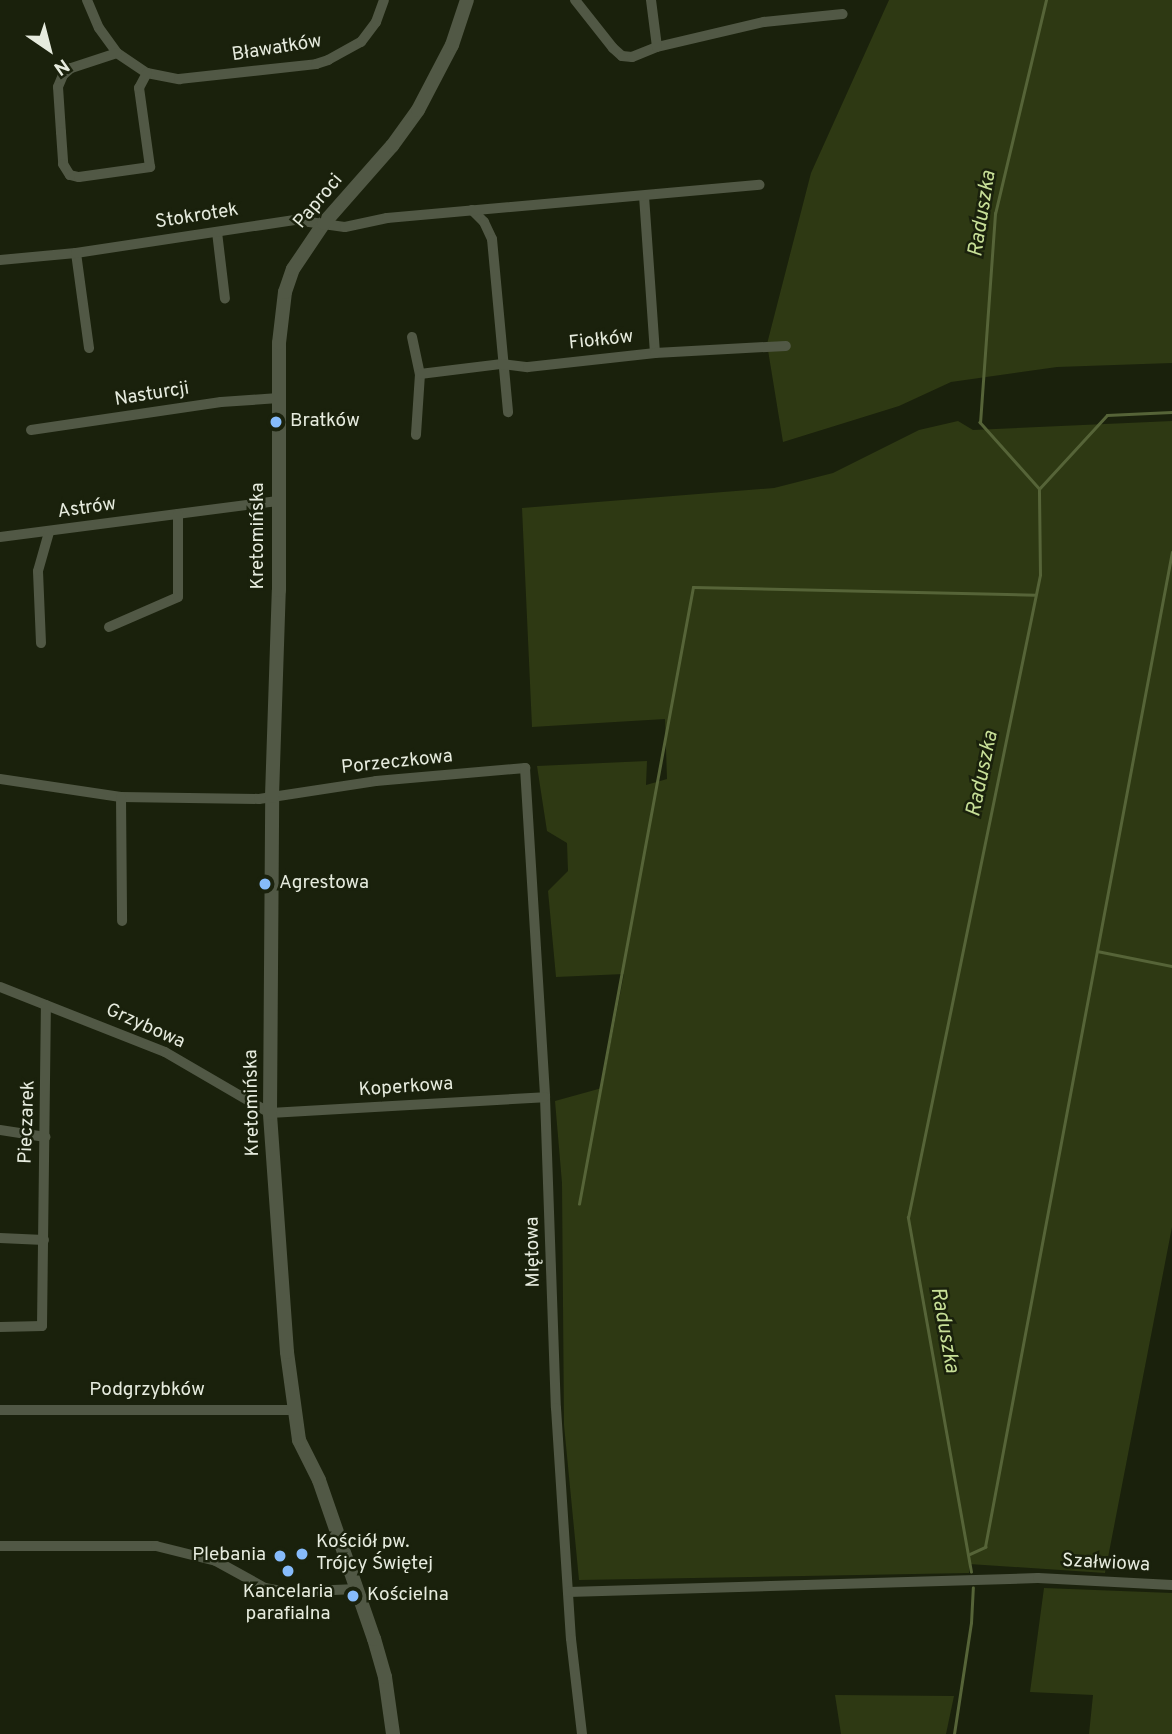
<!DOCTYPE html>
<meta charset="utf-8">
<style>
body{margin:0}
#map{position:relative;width:1172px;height:1734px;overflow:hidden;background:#1a210c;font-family:Overpass,sans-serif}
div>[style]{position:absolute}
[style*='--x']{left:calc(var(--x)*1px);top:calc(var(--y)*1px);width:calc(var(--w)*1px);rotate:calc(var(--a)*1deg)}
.green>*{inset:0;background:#2e3913}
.stream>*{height:2.5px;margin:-1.25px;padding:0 1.25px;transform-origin:1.25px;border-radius:1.25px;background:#566438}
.minor>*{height:10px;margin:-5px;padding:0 5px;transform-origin:5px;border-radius:5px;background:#515845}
.tertiary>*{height:14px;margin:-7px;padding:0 7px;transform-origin:7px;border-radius:7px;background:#515845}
.dots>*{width:19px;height:19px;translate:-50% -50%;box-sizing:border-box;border:4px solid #1a210c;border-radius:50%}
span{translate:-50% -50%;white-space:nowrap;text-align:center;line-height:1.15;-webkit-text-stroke:5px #1a210c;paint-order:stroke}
.street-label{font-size:19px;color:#e6ebde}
.poi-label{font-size:19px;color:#e6ebde}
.left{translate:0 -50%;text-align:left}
.right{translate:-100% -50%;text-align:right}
.water-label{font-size:21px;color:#c7df97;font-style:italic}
.north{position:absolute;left:14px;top:14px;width:70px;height:70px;-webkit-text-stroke:5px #1a210c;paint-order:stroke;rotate:145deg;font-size:19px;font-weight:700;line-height:28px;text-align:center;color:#e6ebde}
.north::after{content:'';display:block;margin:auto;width:24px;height:32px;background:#e6ebde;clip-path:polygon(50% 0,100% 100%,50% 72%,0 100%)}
</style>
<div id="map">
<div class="green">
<i style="clip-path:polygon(889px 0,1172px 0,1172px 363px,1057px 367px,951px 382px,899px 406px,783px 442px,767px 344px,811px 173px)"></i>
<i style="clip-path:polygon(958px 421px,973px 430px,1172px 421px,1172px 1227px,1105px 1573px,969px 1564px,969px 1573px,579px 1580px,564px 1425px,562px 1183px,555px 1101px,602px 1088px,624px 974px,556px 977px,548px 891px,568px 871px,567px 843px,547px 831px,537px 766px,647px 761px,646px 785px,667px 779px,665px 719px,532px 727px,522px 508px,774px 488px,833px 473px,919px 430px)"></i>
<i style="clip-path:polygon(1044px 1588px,1172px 1593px,1172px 1734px,1089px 1734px,1093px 1695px,1030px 1692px)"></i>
<i style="clip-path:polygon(835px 1695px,954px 1696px,946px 1734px,841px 1734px)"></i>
</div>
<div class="stream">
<i style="--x:1039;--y:489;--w:100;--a:-47.4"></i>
<i style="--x:1107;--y:415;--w:65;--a:-2.6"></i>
<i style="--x:1097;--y:951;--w:76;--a:11.3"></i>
<i style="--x:579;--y:1204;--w:627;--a:-79.53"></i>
<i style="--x:693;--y:587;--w:342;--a:1.3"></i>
<i style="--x:970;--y:1554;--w:17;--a:-25"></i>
<i style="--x:985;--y:1547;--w:1012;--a:-79.36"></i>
<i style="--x:971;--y:1572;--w:360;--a:-100.1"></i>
<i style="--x:908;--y:1218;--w:656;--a:-78.4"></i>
<i style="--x:1040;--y:575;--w:86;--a:-90.7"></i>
<i style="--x:1039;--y:489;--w:89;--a:-131.8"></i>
<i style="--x:980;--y:423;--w:210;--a:-85.9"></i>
<i style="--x:995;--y:214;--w:220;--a:-76.6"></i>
<i style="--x:954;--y:1734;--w:112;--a:-81.3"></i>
<i style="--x:971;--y:1623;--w:35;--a:-87"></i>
</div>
<div class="minor">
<i style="--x:87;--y:0;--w:30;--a:67"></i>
<i style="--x:99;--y:28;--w:31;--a:54"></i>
<i style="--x:117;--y:53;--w:36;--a:34"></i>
<i style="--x:147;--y:73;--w:33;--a:11"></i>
<i style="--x:179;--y:79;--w:138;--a:-6.2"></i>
<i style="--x:316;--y:64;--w:13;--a:-18"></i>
<i style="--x:328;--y:60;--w:38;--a:-29"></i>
<i style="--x:361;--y:42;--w:25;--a:-53"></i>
<i style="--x:376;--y:22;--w:23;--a:-70"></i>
<i style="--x:575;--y:0;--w:61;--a:51.6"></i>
<i style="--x:613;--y:48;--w:12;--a:42"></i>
<i style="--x:622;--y:56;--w:10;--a:6"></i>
<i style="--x:632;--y:57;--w:27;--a:-22"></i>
<i style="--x:657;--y:47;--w:110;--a:-13.2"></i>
<i style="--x:764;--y:22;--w:79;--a:-5.8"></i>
<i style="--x:651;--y:0;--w:47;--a:82.7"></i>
<i style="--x:117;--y:53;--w:48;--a:161.9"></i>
<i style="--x:71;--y:68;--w:11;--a:139"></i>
<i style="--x:63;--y:75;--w:13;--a:113"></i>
<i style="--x:58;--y:87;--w:45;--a:86.2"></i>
<i style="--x:61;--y:132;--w:32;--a:86"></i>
<i style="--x:63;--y:164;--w:13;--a:58"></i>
<i style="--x:70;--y:175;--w:9;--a:13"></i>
<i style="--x:79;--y:177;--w:72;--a:-8"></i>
<i style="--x:150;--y:167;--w:80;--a:-97.9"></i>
<i style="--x:139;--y:88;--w:17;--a:-62"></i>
<i style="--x:644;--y:196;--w:157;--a:86"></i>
<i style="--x:472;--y:210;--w:17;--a:45"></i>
<i style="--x:484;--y:222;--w:19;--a:65"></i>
<i style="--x:492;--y:239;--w:174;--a:84.7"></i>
<i style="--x:217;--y:232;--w:67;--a:83.2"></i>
<i style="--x:76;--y:253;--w:96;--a:82.2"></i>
<i style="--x:0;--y:260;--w:76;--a:-5.3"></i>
<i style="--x:76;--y:253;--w:221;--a:-8.6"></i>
<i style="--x:295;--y:220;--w:50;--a:8"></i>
<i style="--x:345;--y:227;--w:43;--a:-12.1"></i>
<i style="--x:387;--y:218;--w:374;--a:-5.1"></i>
<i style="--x:412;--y:337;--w:38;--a:78"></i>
<i style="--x:420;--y:374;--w:61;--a:93.8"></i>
<i style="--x:420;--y:374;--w:83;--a:-7"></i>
<i style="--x:502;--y:364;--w:26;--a:7"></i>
<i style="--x:528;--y:367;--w:128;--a:-6.3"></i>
<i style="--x:655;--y:353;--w:131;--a:-3.1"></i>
<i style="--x:31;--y:430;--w:192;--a:-8.4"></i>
<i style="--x:221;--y:402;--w:58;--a:-3.9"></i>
<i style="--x:0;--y:537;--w:280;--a:-7.4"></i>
<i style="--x:109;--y:627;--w:75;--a:-23.5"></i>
<i style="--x:178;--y:597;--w:83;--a:-90"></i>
<i style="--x:41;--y:643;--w:72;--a:-92.4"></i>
<i style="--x:38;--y:571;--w:41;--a:-74.2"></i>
<i style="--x:0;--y:779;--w:122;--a:8.5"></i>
<i style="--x:121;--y:797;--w:138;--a:0.8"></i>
<i style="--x:259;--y:799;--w:118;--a:-8.7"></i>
<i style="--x:376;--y:781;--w:150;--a:-5"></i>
<i style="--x:525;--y:768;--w:330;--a:86.5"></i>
<i style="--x:545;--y:1097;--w:311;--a:88"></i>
<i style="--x:556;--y:1408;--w:231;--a:86.3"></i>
<i style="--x:571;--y:1639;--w:96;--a:83.4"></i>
<i style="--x:121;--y:797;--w:124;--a:89.5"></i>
<i style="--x:0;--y:987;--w:177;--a:21.5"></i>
<i style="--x:165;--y:1052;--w:121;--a:30.2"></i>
<i style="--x:270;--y:1113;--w:275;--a:-3.3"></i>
<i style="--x:0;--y:1130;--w:46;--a:8.8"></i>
<i style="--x:0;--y:1238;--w:44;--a:2.6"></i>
<i style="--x:0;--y:1327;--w:42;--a:-1.4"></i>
<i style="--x:42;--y:1326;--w:321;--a:-89.3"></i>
<i style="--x:0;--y:1410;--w:294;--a:0"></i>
<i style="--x:0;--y:1546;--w:156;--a:0"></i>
<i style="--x:156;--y:1546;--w:62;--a:14"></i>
<i style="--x:216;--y:1561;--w:56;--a:28.9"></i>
<i style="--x:265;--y:1588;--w:22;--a:10"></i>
<i style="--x:287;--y:1592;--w:70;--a:-2.5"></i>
<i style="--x:568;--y:1592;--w:470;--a:-1.7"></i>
<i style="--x:1038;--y:1578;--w:134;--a:3"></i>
</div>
<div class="tertiary">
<i style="--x:393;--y:1734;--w:58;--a:-98"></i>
<i style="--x:385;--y:1677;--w:40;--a:-106"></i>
<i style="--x:374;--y:1639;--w:168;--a:-109.1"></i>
<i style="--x:319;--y:1480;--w:45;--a:-116.6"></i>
<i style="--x:299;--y:1440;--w:89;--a:-97.8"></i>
<i style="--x:287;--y:1352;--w:240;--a:-94.1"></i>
<i style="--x:270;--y:1113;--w:317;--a:-89.6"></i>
<i style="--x:272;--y:796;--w:206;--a:-88.1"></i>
<i style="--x:279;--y:590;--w:247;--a:-90"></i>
<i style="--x:279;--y:343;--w:51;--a:-83.3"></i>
<i style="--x:285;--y:292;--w:24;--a:-71"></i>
<i style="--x:293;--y:269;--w:55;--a:-56"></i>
<i style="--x:324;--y:223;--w:103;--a:-48.6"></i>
<i style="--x:392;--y:146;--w:44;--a:-54.2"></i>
<i style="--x:418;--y:110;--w:73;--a:-62.4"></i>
<i style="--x:452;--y:45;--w:47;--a:-71.6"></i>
</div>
<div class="dots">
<i style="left:276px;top:422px;background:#86bbfb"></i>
<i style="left:265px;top:884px;background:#86bbfb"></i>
<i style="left:302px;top:1554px;background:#86bbfb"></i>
<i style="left:280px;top:1556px;background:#86bbfb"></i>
<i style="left:288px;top:1571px;background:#86bbfb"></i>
<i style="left:353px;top:1596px;background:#86bbfb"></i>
</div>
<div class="street-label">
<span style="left:277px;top:49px;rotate:-9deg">Bławatków</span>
<span style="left:319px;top:202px;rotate:-50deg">Paproci</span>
<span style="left:197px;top:217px;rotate:-9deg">Stokrotek</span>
<span style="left:601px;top:341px;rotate:-6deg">Fiołków</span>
<span style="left:152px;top:395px;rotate:-9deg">Nasturcji</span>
<span style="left:87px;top:509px;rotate:-8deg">Astrów</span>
<span style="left:259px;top:536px;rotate:-90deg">Kretomińska</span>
<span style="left:397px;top:763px;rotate:-6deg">Porzeczkowa</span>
<span style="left:145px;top:1027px;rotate:24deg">Grzybowa</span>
<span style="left:406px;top:1088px;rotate:-4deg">Koperkowa</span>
<span style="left:253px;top:1103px;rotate:-91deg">Kretomińska</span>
<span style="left:28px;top:1122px;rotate:-88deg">Pieczarek</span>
<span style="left:534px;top:1252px;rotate:-91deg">Miętowa</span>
<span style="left:147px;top:1391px">Podgrzybków</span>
<span style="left:1106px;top:1564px;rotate:3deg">Szałwiowa</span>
</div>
<div class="poi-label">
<span class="left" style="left:290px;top:422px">Bratków</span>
<span class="left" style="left:279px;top:884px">Agrestowa</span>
<span class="left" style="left:316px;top:1554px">Kościół pw.<br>Trójcy Świętej</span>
<span class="right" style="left:266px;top:1556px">Plebania</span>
<span style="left:288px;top:1604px">Kancelaria<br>parafialna</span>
<span class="left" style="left:367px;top:1596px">Kościelna</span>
</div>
<div class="water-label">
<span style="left:983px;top:214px;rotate:-81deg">Raduszka</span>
<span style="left:983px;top:774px;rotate:-78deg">Raduszka</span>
<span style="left:944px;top:1330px;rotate:80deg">Raduszka</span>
</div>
<div class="north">N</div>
</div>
